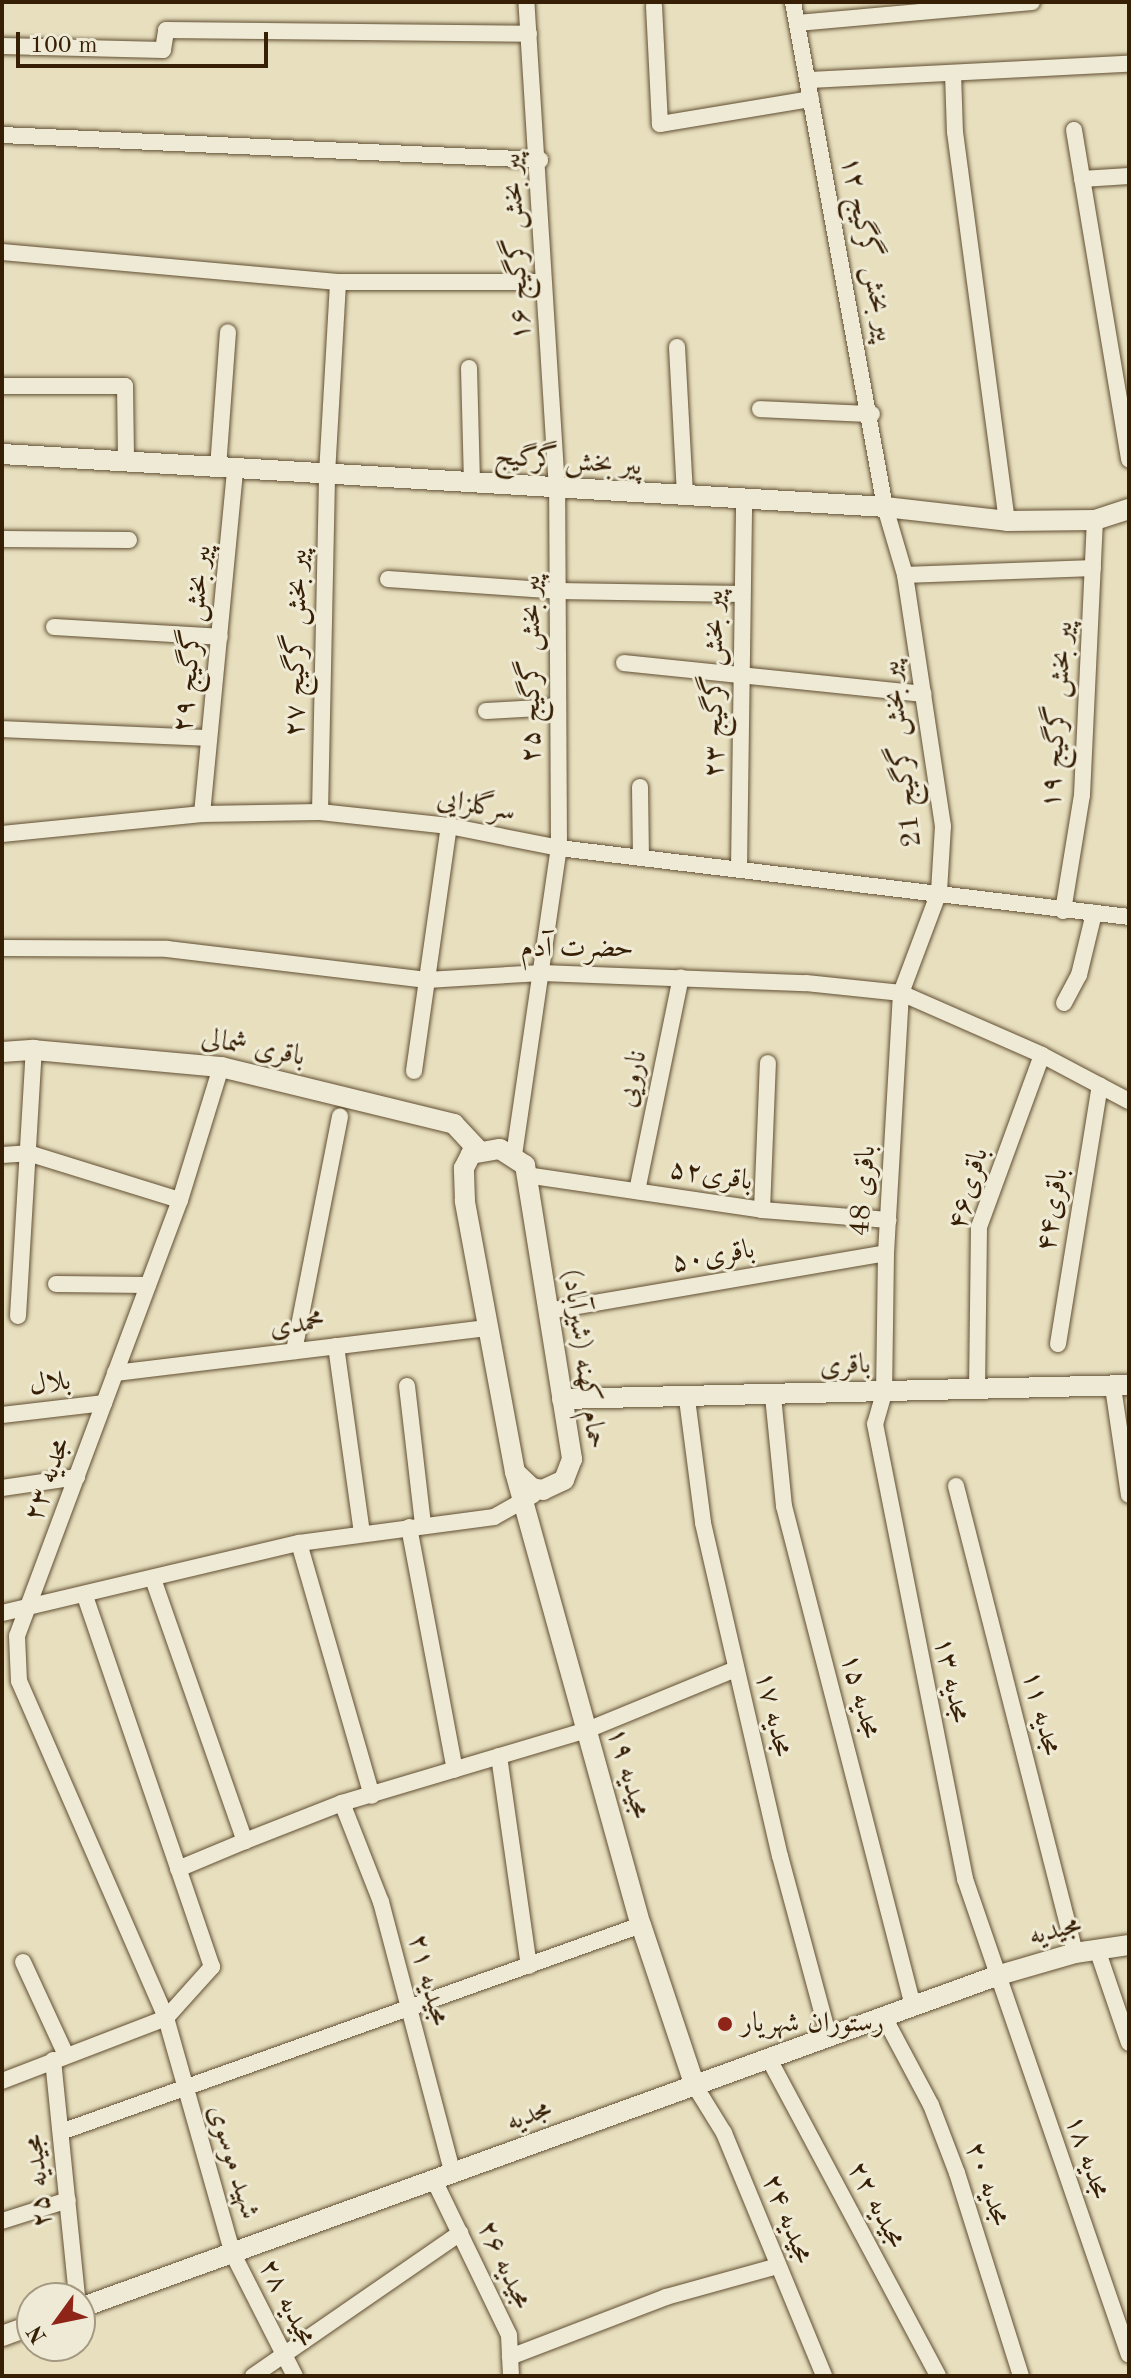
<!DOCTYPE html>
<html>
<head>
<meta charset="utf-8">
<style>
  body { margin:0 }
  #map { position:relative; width:1131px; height:2378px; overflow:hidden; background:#e7dfbe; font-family:"Old Standard TT",Amiri,serif }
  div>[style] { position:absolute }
  .roads { filter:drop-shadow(0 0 2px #624f33) drop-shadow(0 0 2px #624f33) }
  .minor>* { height:16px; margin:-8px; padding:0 8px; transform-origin:8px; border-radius:8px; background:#efead5 }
  .tertiary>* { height:20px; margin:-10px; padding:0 10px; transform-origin:10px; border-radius:10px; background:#efead5 }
  .dots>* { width:22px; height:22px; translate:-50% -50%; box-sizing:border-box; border:4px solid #efead5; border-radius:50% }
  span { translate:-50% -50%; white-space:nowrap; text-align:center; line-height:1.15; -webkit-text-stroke:6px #efead5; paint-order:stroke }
  .street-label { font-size:28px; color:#361f05 }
  .poi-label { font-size:28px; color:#361f05 }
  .left { translate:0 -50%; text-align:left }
  .frame { position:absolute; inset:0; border:4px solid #361f05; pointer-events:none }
  .north { position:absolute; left:16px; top:2282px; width:80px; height:80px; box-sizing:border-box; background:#efead5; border:2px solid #a59982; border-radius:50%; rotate:237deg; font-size:22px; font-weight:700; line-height:32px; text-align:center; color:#361f05 }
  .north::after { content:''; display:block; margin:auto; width:28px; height:36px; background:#8f2418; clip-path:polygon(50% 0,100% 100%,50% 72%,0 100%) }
  .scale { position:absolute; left:16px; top:32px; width:252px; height:36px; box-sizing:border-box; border:4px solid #361f05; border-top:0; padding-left:10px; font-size:24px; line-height:28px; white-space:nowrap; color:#361f05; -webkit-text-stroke:6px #efead5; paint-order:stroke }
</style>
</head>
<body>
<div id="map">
  <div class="roads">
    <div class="minor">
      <div style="left:793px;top:2px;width:513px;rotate:79.68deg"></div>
      <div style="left:885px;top:507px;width:71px;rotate:73.6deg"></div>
      <div style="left:905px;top:575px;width:254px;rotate:81.4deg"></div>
      <div style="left:943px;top:826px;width:66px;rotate:93.5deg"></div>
      <div style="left:939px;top:892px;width:108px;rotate:110.6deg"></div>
      <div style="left:901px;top:993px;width:260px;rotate:93.3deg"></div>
      <div style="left:886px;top:1253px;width:140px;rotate:90.8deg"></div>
      <div style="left:884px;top:1393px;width:32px;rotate:106deg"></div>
      <div style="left:875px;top:1424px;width:464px;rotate:78.8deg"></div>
      <div style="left:965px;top:1879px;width:503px;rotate:70.99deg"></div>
      <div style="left:654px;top:6px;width:118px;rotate:87.1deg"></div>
      <div style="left:660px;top:124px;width:153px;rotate:-9.4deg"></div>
      <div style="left:797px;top:23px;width:236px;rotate:-5.1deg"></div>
      <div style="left:2px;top:46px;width:161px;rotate:1.4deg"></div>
      <div style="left:163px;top:50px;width:20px;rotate:-81deg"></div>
      <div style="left:166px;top:30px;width:363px;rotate:0.6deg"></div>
      <div style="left:953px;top:73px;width:59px;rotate:88.1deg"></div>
      <div style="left:955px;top:132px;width:392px;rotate:82.4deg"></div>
      <div style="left:808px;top:80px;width:321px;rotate:-2.9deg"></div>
      <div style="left:1074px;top:130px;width:334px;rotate:80.5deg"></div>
      <div style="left:2px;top:135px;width:539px;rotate:2.66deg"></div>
      <div style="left:1082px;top:179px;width:47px;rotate:-3.7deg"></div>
      <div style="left:2px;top:252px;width:337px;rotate:5.1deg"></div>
      <div style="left:338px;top:282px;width:205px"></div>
      <div style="left:677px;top:347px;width:150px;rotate:86.9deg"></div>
      <div style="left:469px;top:368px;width:116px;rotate:88.5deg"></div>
      <div style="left:2px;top:386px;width:123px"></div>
      <div style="left:125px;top:386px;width:76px;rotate:89.2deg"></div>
      <div style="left:760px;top:409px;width:112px;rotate:2.6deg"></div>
      <div style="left:218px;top:468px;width:136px;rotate:-85.8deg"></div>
      <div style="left:2px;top:539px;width:127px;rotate:0.5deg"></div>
      <div style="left:905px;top:575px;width:188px;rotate:-2.1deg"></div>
      <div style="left:388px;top:579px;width:170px;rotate:4deg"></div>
      <div style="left:558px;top:591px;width:184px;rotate:0.9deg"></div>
      <div style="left:54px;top:627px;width:166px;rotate:3.4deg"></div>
      <div style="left:624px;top:663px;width:301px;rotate:5.9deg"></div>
      <div style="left:486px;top:711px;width:72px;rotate:-3.2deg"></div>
      <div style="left:2px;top:729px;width:207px;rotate:2.5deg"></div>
      <div style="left:640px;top:787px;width:70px;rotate:89.2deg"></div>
      <div style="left:320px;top:812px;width:338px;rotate:-88.8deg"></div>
      <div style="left:327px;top:474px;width:192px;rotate:-86.7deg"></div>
      <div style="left:202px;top:814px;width:347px;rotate:-84.5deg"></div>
      <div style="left:2px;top:834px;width:201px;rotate:-5.7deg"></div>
      <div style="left:202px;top:814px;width:118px;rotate:-1deg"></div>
      <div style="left:320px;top:812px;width:130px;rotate:6.2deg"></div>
      <div style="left:449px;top:826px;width:112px;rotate:11.3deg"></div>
      <div style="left:559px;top:848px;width:574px;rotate:6.9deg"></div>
      <div style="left:739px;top:869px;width:368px;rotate:-89.2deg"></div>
      <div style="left:1063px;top:911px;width:118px;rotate:-80.7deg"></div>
      <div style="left:1082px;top:795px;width:275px;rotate:-87.3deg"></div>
      <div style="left:2px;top:948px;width:165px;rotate:0.3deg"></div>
      <div style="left:167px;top:949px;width:262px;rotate:6.8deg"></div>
      <div style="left:427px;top:980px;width:115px;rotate:-3.5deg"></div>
      <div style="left:542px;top:973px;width:264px;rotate:2.2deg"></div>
      <div style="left:806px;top:983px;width:96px;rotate:6deg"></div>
      <div style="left:901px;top:993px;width:154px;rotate:23.7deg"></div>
      <div style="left:1042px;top:1055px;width:98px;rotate:27.9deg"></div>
      <div style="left:1064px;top:1003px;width:32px;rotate:-62deg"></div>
      <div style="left:1079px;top:975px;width:64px;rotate:-76.4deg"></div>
      <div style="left:221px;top:1067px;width:139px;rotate:107.1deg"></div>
      <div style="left:180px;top:1200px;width:465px;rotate:110.5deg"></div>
      <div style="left:17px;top:1636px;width:45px;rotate:87.5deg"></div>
      <div style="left:19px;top:1681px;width:368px;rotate:66.4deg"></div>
      <div style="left:166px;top:2018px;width:245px;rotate:74.2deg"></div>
      <div style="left:233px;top:2254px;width:137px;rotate:63.1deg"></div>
      <div style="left:414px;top:1071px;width:247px;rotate:-81.9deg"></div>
      <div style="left:2px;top:1155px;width:26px;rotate:-4deg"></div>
      <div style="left:28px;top:1153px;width:159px;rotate:17.2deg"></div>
      <div style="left:514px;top:1155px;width:310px;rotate:-81.7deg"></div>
      <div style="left:559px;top:848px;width:359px;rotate:-90.3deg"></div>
      <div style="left:557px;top:489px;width:488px;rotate:-93.6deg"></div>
      <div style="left:526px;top:1175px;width:239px;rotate:8.4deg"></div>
      <div style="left:762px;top:1210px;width:127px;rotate:4.5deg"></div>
      <div style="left:637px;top:1191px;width:218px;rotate:-78.4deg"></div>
      <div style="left:762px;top:1210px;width:147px;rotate:-87.7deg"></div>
      <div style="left:56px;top:1284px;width:92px;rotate:0.6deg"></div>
      <div style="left:548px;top:1311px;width:343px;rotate:-9.7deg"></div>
      <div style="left:18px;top:1316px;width:266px;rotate:-86.6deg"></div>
      <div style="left:1058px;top:1344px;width:262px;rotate:-80.8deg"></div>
      <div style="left:336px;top:1346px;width:189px;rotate:82.1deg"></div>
      <div style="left:294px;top:1351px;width:239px;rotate:-78.9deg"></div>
      <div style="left:115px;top:1373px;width:373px;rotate:-6.9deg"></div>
      <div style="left:407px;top:1386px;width:140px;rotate:83.4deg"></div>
      <div style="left:1113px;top:1387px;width:109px;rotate:81.6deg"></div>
      <div style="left:977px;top:1391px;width:164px;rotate:-89.3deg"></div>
      <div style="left:979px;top:1227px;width:183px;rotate:-69.9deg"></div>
      <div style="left:773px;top:1396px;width:111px;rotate:84.3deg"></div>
      <div style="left:784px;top:1506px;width:516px;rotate:75.53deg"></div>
      <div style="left:687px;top:1399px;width:125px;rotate:82.6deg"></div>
      <div style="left:703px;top:1523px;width:342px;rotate:77deg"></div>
      <div style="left:780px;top:1856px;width:188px;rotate:74.9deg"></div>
      <div style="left:2px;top:1415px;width:103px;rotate:-6.7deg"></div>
      <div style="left:956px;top:1486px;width:482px;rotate:75.7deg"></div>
      <div style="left:2px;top:1488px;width:76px;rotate:-8.3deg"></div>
      <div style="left:409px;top:1527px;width:247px;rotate:79.3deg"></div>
      <div style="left:299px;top:1543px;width:263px;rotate:73.9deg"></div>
      <div style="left:153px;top:1579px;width:278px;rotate:70.7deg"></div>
      <div style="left:245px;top:1841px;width:104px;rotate:-21.4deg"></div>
      <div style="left:342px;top:1803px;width:256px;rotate:-16.6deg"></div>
      <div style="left:587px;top:1730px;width:161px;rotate:-22.3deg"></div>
      <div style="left:2px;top:1613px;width:305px;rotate:-13.3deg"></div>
      <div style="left:299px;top:1543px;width:197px;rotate:-7.6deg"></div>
      <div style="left:494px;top:1517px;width:45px;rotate:-29.4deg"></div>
      <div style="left:499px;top:1756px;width:212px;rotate:81.9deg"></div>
      <div style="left:342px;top:1803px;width:106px;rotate:68.5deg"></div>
      <div style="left:381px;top:1902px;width:281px;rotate:75.2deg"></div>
      <div style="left:178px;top:1869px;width:73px;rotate:-22.7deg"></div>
      <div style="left:1097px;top:1949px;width:99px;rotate:71.2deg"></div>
      <div style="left:23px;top:1962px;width:102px;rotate:65.2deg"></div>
      <div style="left:884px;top:2017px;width:100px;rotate:61.9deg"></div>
      <div style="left:931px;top:2105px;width:73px;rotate:69.1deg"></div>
      <div style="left:957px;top:2173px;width:213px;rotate:72.5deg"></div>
      <div style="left:769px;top:2059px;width:359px;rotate:61.9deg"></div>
      <div style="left:53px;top:2060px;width:239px;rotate:84.2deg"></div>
      <div style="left:2px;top:2081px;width:176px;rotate:-21deg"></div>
      <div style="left:166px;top:2018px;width:69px;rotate:-48deg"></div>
      <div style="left:212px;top:1967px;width:392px;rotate:-108.9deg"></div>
      <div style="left:695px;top:2086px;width:55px;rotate:58.3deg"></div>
      <div style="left:724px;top:2133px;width:263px;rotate:67.6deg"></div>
      <div style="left:61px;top:2132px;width:616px;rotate:-19.64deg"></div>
      <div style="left:434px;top:2180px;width:172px;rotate:64.2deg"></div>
      <div style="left:509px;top:2335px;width:41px;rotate:87.2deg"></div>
      <div style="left:2px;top:2221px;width:69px;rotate:-17.7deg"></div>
      <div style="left:510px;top:2357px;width:167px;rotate:-21deg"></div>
      <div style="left:666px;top:2297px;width:116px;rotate:-15.5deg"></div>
      <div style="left:253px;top:2376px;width:252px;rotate:-34.6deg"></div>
    </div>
    <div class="tertiary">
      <div style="left:2px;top:454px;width:885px;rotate:3.43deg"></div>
      <div style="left:885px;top:507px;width:123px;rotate:6.5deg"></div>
      <div style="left:1007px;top:521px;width:88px;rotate:-0.7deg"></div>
      <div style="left:1095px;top:520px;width:36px;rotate:-18deg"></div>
      <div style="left:2px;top:1052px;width:32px;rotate:-4deg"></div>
      <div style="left:34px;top:1050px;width:188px;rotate:5.2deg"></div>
      <div style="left:221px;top:1067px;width:240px;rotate:13.7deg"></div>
      <div style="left:454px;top:1124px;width:35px;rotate:47deg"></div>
      <div style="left:500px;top:1149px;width:30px;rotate:33deg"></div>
      <div style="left:525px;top:1165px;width:298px;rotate:80.9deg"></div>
      <div style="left:572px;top:1459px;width:22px;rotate:111deg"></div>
      <div style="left:564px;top:1480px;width:23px;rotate:155deg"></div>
      <div style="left:543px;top:1490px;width:11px;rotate:-170deg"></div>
      <div style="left:532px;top:1488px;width:23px;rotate:-137deg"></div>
      <div style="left:515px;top:1472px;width:276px;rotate:-100.5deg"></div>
      <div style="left:465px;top:1201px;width:33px;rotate:-92deg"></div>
      <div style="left:464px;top:1168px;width:16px;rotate:-63deg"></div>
      <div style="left:471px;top:1154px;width:29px;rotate:-10deg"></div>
      <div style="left:562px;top:1399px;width:567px;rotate:-1.41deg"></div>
      <div style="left:515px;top:1472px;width:470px;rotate:74.5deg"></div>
      <div style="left:641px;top:1925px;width:170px;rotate:71.5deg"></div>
      <div style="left:80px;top:2308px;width:974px;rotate:-19.92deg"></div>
      <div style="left:996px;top:1976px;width:82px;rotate:-16.2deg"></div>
      <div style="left:1075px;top:1953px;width:55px;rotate:-8.4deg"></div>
      <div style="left:2px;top:2336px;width:32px;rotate:-20deg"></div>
    </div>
  </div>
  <div class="dots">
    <div style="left:725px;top:2024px;background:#8f2418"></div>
  </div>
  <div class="street-label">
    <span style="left:517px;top:247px;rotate:-93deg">پیر بخش گرگیج ۱۶</span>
    <span style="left:867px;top:249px;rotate:79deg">پیر بخش گرگیج ۱۲</span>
    <span style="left:568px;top:462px;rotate:4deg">پیر بخش گرگیج</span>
    <span style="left:193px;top:639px;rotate:-84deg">پیر بخش گرگیج ۲۹</span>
    <span style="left:297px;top:643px;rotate:-89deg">پیر بخش گرگیج ۲۷</span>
    <span style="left:532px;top:669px;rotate:-90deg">پیر بخش گرگیج ۲۵</span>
    <span style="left:715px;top:684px;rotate:-90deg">پیر بخش گرگیج ۲۳</span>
    <span style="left:1058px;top:715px;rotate:-86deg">پیر بخش گرگیج ۱۹</span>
    <span style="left:902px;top:754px;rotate:-97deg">پیر بخش گرگیج 21</span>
    <span style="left:476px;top:806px;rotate:10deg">سرگلزایی</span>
    <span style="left:577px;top:949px">حضرت آدم</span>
    <span style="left:253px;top:1048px;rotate:11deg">باقری شمالی</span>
    <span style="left:633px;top:1079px;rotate:-78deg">نارویی</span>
    <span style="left:711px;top:1176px;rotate:9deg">باقری۵۲</span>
    <span style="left:969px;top:1189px;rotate:-74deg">باقری۴۶</span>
    <span style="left:864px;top:1191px;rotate:-86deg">باقری 48</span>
    <span style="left:1053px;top:1210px;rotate:-81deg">باقری۴۴</span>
    <span style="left:713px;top:1257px;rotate:-10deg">باقری۵۰</span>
    <span style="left:297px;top:1325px;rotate:-7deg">محمدی</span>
    <span style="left:583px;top:1359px;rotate:82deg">حمام کهنه (شیرآباد)</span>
    <span style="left:845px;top:1366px;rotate:-2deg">باقری</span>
    <span style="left:50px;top:1384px;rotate:-7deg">بلال</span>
    <span style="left:48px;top:1480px;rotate:-70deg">مجدیه ۲۳</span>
    <span style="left:951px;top:1680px;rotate:78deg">مجدیه ۱۳</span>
    <span style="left:860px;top:1696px;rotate:75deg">مجدیه ۱۵</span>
    <span style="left:1041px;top:1713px;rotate:76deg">مجدیه ۱۱</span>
    <span style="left:773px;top:1714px;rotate:77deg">مجدیه ۱۷</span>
    <span style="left:628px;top:1773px;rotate:74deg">مجیدیه ۱۹</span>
    <span style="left:1055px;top:1931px;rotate:-14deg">مجیدیه</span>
    <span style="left:428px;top:1980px;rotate:75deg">مجیدیه ۲۱</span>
    <span style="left:529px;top:2116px;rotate:-20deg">مجدیه</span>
    <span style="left:1087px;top:2157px;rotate:71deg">مجدیه ۱۸</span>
    <span style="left:233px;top:2162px;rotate:73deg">شهید موسوی</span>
    <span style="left:39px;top:2181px;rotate:-96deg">مجیدیه ۲۵</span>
    <span style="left:987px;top:2184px;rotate:71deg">مجدیه ۲۰</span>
    <span style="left:876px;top:2205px;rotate:62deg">مجیدیه ۲۲</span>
    <span style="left:787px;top:2219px;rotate:68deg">مجیدیه ۲۴</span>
    <span style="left:504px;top:2265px;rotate:65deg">مجیدیه ۲۶</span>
    <span style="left:287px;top:2303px;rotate:63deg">مجیدیه ۲۸</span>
  </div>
  <div class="poi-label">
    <span class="left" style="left:741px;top:2024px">رستوران شهریار</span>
  </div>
  <div class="frame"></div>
  <div class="north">N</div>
  <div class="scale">100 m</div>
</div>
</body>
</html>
